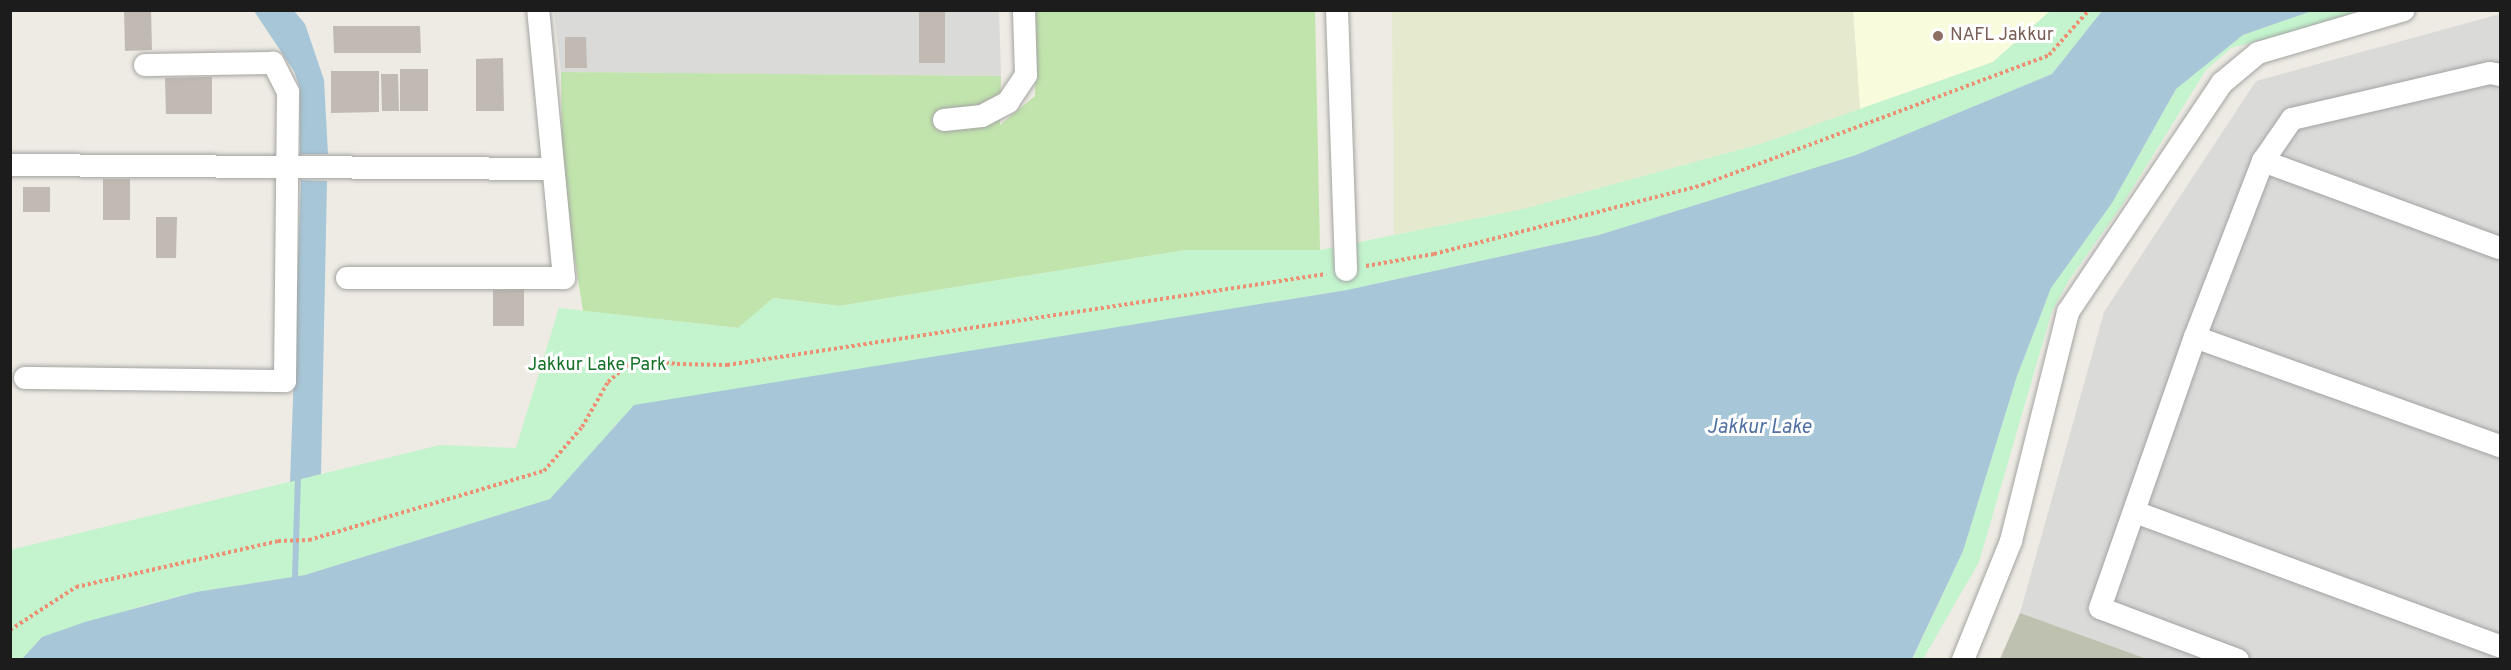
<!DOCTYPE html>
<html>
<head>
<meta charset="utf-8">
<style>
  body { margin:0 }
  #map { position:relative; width:2511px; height:670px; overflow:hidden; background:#edebe3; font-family:Overpass,sans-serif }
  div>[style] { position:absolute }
  .residential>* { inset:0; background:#dadad9 }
  .education>* { inset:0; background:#f8fcdd }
  .construction>* { inset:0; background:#bec1af }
  .farmland>* { inset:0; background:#e5eacf }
  .grass>* { inset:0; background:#c1e3ac }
  .park>* { inset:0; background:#c3f4cd }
  .water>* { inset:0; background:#a7c6d7 }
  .stream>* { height:6px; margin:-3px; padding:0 3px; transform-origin:3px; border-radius:3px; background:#a7c6d7 }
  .building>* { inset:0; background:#c1bab3 }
  .path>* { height:4px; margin-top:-2px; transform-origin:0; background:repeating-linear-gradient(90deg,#ee8e73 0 3px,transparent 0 6px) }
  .roads { filter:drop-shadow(0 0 2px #a3a3a3) drop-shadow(0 0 2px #a3a3a3) }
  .minor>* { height:22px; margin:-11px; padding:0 11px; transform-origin:11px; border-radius:11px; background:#fff }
  .dots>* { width:16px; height:16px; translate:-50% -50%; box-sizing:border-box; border:3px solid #fff; border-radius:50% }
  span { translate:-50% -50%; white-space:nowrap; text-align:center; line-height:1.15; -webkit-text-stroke:6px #fff; paint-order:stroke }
  .education-label { font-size:18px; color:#785e54 }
  .left { translate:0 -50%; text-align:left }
  .park-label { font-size:18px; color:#147127 }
  .water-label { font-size:20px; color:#5171a3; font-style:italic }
  .frame { position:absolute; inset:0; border:12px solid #1c1c1c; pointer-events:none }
</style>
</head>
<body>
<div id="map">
  <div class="residential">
    <div style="clip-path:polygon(554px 11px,999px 11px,1001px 76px,561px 72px)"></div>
    <div style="clip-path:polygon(2500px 14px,2500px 659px,2147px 659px,2020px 613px,2104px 312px,2256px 81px)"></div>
  </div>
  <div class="education">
    <div style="clip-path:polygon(1853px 11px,2050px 11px,1993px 62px,1860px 109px)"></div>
  </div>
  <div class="construction">
    <div style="clip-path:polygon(2020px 613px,2147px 659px,2000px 659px)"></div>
  </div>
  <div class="farmland">
    <div style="clip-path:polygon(1392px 11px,1853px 11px,1860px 109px,1760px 144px,1523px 209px,1394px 235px)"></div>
  </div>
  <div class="grass">
    <div style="clip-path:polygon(1036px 11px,1315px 11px,1320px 250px,1186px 250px,839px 306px,773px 298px,739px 328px,583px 311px,562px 179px,561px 72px,1001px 76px,1000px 125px,1035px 96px)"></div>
  </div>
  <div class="park">
    <div style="clip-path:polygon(2050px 11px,2102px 11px,2052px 74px,1856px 155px,1599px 235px,1347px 290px,785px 382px,616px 424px,594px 453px,550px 499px,305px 575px,196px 592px,142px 606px,42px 637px,22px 659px,11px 659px,10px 550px,440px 445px,516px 448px,559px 308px,738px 328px,773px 298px,839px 306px,1186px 250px,1320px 250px,1523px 209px,1760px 144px,1993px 62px)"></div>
    <div style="clip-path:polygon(2312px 11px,2369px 11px,2231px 48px,2206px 70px,2122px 205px,2069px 280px,2052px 311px,1979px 562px,1923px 659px,1912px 660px,1963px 551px,2017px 376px,2051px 288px,2112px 203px,2176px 89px,2243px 35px)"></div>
  </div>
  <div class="water">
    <div style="clip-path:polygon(254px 11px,294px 11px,305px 24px,324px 80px,328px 154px,300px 154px,300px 88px,294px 71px)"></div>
    <div style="clip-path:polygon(2102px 11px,2312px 11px,2243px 35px,2176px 89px,2112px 203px,2051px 288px,2017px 376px,1963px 551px,1912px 659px,22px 659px,42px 637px,85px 622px,196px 592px,305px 575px,550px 499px,634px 405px,1347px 290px,1599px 235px,1856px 155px,2052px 74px)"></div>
    <div style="clip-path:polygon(301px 180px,327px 181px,321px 474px,290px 482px)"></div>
  </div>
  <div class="stream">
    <div style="left:295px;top:577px;width:103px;rotate:-88.3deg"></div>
  </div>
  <div class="building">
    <div style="clip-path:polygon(124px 10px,151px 10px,152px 50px,125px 51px)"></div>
    <div style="clip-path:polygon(919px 12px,945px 12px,945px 63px,919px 63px)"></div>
    <div style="clip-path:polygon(333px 26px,420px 26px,421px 53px,334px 53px)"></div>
    <div style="clip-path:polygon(565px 37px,586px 37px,587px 68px,565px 68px)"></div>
    <div style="clip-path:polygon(503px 58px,504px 111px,476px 111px,476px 59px)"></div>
    <div style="clip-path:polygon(400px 69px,428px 69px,428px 111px,400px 111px)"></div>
    <div style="clip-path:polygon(331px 71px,379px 71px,379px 112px,331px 113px)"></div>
    <div style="clip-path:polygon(381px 74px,398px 74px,399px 111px,382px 111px)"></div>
    <div style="clip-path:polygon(212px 77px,212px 114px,166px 114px,165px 78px)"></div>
    <div style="clip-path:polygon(103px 179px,130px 179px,130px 220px,103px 220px)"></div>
    <div style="clip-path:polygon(23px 187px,50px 187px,50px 212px,23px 212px)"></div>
    <div style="clip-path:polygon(156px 217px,177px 217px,176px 258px,156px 258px)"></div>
    <div style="clip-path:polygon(524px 289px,524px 326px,493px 326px,493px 290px)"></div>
  </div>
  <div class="path">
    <div style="left:1366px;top:266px;width:69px;rotate:-10deg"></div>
    <div style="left:1434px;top:254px;width:277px;rotate:-14.4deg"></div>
    <div style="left:1702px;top:185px;width:371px;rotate:-20.5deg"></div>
    <div style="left:2049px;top:55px;width:60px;rotate:-48.4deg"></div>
    <div style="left:10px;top:630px;width:79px;rotate:-33.1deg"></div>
    <div style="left:76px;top:587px;width:207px;rotate:-12.8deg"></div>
    <div style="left:278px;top:541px;width:31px;rotate:-2deg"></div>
    <div style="left:309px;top:540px;width:245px;rotate:-16.4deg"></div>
    <div style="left:544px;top:471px;width:58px;rotate:-49.2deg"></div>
    <div style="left:582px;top:427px;width:52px;rotate:-60deg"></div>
    <div style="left:608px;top:382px;width:37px;rotate:-41deg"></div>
    <div style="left:636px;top:358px;width:41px;rotate:8.3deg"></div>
    <div style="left:677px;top:364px;width:50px;rotate:1.1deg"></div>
    <div style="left:727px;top:365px;width:606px;rotate:-8.64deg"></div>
  </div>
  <div class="roads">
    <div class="minor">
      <div style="left:1337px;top:10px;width:260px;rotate:88deg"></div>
      <div style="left:944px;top:120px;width:38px;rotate:-6deg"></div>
      <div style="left:982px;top:116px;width:30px;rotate:-28deg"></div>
      <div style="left:1008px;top:102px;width:32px;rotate:-56deg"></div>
      <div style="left:1026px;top:75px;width:65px;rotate:-91.8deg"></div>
      <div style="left:2263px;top:161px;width:252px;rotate:20.2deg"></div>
      <div style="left:10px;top:165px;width:541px;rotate:0.42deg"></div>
      <div style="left:347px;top:278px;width:217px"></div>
      <div style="left:564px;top:278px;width:269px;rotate:-95.5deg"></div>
      <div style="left:2195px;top:337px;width:324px;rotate:19.7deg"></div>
      <div style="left:25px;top:378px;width:260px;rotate:0.7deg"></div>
      <div style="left:285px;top:381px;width:289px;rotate:-89.4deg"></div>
      <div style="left:288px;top:92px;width:33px;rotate:-117deg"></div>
      <div style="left:273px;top:63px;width:128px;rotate:179.1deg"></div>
      <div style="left:2135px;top:512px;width:389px;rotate:20.2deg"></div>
      <div style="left:1963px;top:660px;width:128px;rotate:-68deg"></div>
      <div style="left:2011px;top:541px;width:236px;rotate:-76deg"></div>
      <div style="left:2068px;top:312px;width:276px;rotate:-56.1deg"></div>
      <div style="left:2222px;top:83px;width:47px;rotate:-39.8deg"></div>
      <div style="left:2258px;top:53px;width:152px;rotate:-16.4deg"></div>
      <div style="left:2238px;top:660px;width:147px;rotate:-159.4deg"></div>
      <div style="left:2100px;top:608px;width:287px;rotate:-70.7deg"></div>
      <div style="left:2195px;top:337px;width:189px;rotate:-68.9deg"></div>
      <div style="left:2263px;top:161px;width:51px;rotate:-55.4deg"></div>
      <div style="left:2292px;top:119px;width:203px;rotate:-13.1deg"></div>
      <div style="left:2490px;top:73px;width:10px;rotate:11deg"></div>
    </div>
  </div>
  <div class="dots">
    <div style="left:1938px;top:36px;background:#8d6e63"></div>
  </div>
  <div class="education-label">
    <span class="left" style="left:1950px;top:36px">NAFL Jakkur</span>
  </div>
  <div class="park-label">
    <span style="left:597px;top:366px">Jakkur Lake Park</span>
  </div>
  <div class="water-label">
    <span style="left:1759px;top:428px">Jakkur Lake</span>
  </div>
  <div class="frame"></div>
</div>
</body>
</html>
